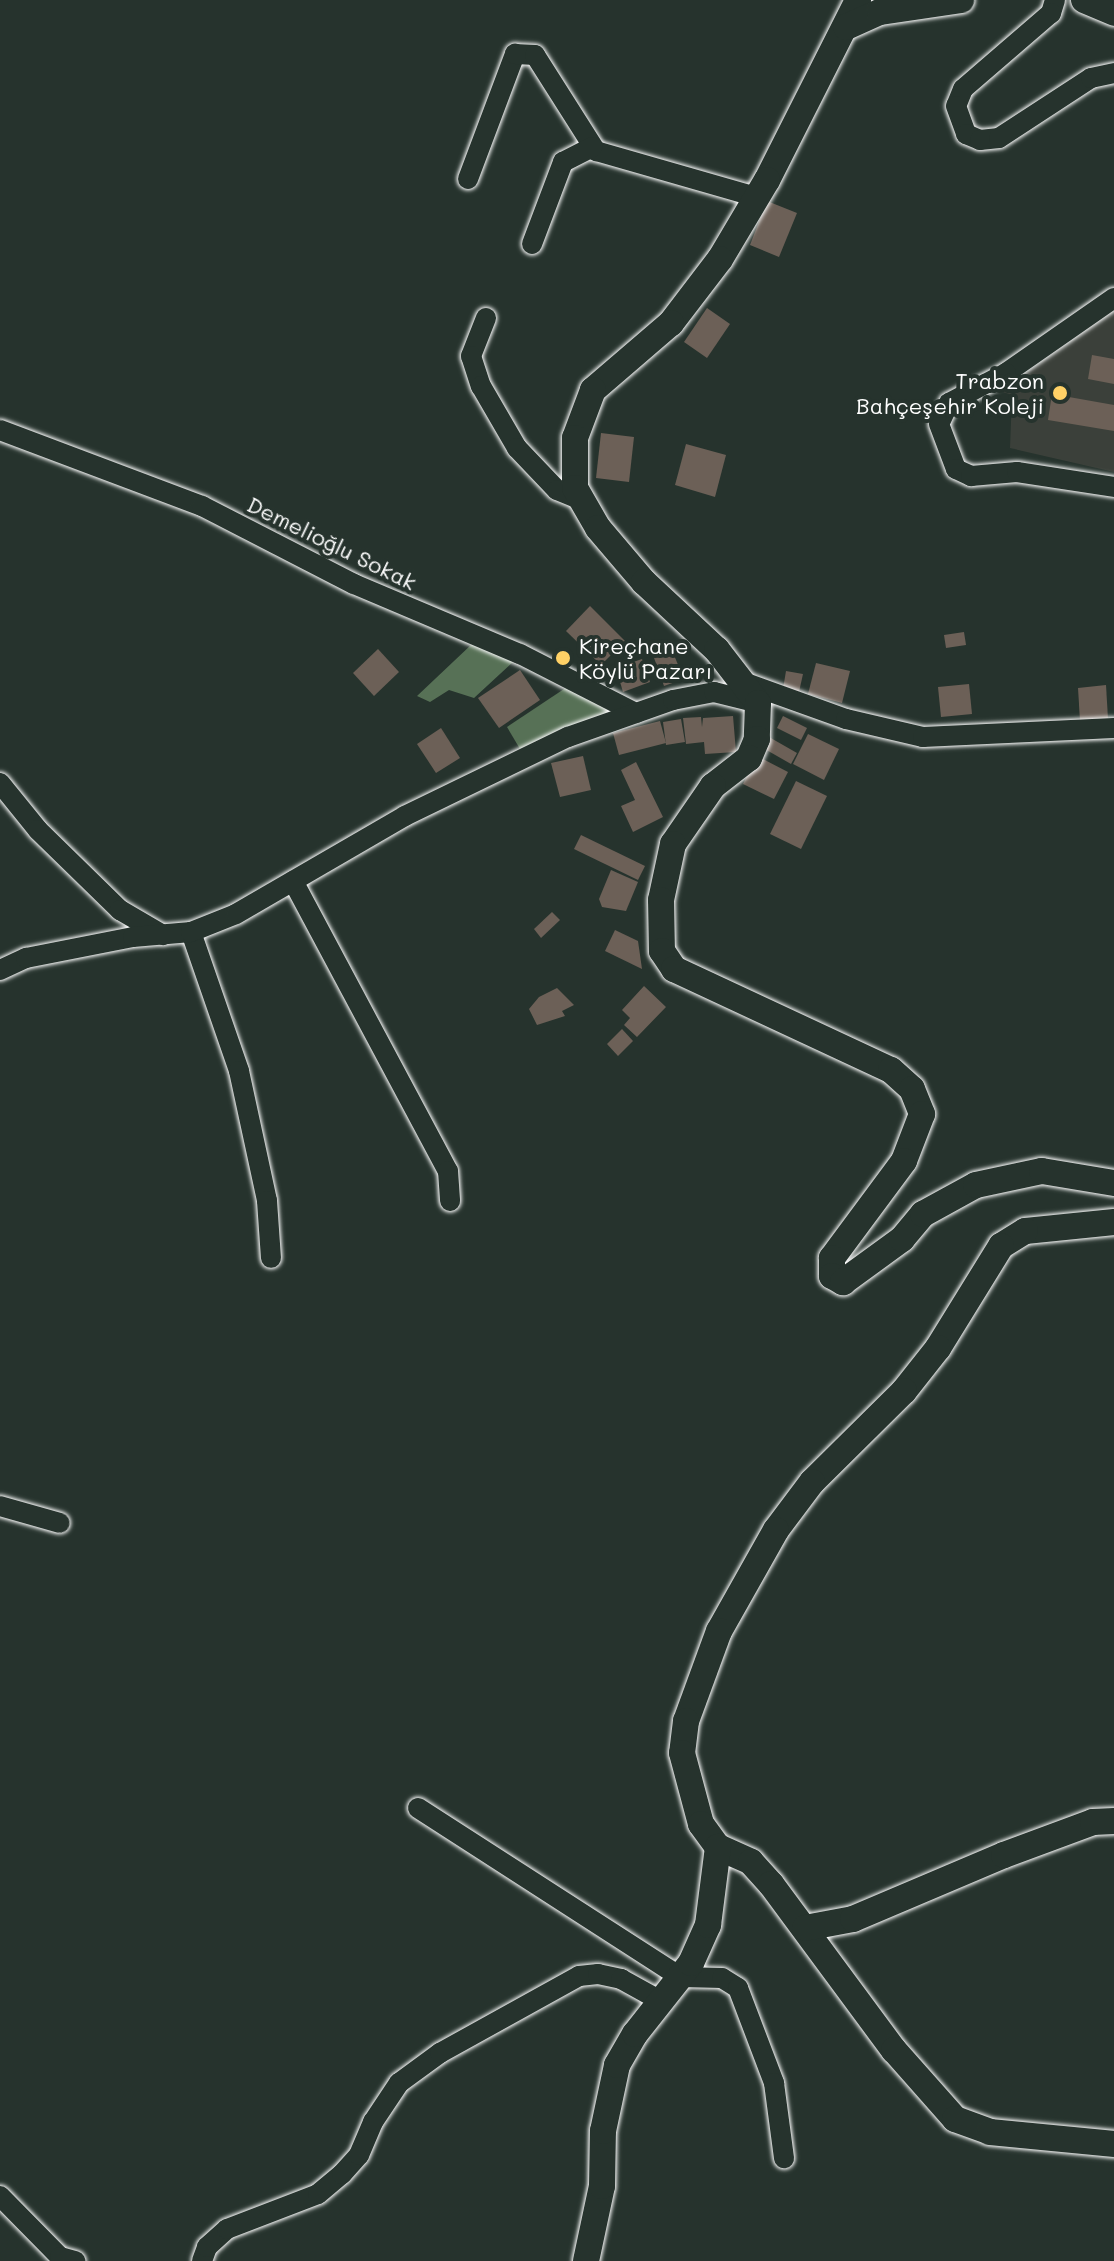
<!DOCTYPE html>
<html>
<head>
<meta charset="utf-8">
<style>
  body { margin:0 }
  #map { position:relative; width:1114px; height:2261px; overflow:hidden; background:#26332d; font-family:Mali,sans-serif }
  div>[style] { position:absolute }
  .built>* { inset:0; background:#3b403a }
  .green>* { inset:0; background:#577156 }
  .building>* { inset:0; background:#6c6057 }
  .roads { filter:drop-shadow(0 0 2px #fff) drop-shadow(0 0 2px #fff) }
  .street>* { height:20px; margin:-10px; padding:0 10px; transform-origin:10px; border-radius:10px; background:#26332d }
  .secondary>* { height:26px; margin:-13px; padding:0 13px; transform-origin:13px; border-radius:13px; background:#26332d }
  .dots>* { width:22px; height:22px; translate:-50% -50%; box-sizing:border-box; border:4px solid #26332d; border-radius:50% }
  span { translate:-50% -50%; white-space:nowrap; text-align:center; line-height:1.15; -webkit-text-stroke:8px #26332d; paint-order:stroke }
  .poi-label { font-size:22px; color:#fff }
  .right { translate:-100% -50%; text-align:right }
  .left { translate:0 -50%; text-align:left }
  .street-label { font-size:22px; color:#fff }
</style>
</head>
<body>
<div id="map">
  <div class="built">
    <div style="clip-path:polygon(1114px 310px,1114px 472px,1010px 448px,1012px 395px,1000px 391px)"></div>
  </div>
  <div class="green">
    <div style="clip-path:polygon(472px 644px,513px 662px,474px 698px,449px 690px,430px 702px,417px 696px)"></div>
    <div style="clip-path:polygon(567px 687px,619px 712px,520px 749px,507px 727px)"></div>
  </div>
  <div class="building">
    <div style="clip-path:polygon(767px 201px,797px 213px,779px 257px,750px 245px)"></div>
    <div style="clip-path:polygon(707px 308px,730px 324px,707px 358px,684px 342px)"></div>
    <div style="clip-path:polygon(1092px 355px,1114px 359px,1114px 384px,1088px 379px)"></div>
    <div style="clip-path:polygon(1052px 394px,1114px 405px,1114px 431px,1048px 420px)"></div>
    <div style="clip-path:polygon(601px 433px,634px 437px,629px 482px,596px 478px)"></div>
    <div style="clip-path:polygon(686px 444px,726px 455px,715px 497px,675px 485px)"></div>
    <div style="clip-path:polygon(590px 606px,625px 641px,601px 665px,566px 631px)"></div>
    <div style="clip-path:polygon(964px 632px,966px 645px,946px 648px,944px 635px)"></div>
    <div style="clip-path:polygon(671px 648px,684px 679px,664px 686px,653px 655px)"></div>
    <div style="clip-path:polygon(378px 649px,399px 672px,374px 696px,353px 673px)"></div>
    <div style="clip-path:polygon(642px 659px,650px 682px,623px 692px,616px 668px)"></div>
    <div style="clip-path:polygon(816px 663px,850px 671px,842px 703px,808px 694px)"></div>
    <div style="clip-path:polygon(520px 670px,540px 700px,499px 728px,478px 698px)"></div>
    <div style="clip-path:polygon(786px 671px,803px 674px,799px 692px,783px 689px)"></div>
    <div style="clip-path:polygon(969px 684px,972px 714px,941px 717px,938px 687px)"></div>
    <div style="clip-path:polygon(1106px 685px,1108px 719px,1080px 721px,1078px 688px)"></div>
    <div style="clip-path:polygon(733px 716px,736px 752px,705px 754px,704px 742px,686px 744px,683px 718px,701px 717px,702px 727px,703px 718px)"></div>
    <div style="clip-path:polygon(783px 716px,807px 728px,801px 740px,777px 728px)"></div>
    <div style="clip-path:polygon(681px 719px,685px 742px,666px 745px,663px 722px)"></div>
    <div style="clip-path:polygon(660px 721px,666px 743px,619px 755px,613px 733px)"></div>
    <div style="clip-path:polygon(441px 728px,460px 758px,436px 773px,417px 744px)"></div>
    <div style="clip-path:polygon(808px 734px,839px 749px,824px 780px,793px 764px)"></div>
    <div style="clip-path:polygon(769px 737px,797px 753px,791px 764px,763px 748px)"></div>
    <div style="clip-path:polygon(583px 756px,591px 790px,560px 797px,551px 763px)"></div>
    <div style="clip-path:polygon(757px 756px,788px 772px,774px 799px,743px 784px)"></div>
    <div style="clip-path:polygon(636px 762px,663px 817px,633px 832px,621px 806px,635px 800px,621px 770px)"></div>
    <div style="clip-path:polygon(796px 781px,827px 796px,801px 849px,770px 834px)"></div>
    <div style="clip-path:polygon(581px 835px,645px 866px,638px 880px,574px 849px)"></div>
    <div style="clip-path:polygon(611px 870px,638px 882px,626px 911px,602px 907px,599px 899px)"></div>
    <div style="clip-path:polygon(552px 912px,560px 920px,541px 938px,534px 929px)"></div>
    <div style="clip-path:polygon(615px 930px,638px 941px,642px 969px,605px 951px)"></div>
    <div style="clip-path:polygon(644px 986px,666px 1007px,637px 1037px,624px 1025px,630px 1018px,622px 1010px)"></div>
    <div style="clip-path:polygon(557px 988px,574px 1005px,562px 1011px,565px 1016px,537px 1025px,529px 1009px,539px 997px)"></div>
    <div style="clip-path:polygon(622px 1029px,633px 1041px,618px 1056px,607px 1044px)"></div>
  </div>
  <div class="roads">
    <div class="street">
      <div style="left:1055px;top:0;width:14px;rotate:107deg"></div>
      <div style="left:1051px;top:13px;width:116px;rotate:139.2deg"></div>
      <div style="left:963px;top:89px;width:18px;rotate:112deg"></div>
      <div style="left:956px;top:106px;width:30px;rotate:70deg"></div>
      <div style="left:966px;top:134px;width:15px;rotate:23deg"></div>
      <div style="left:980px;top:140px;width:19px;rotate:-6deg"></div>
      <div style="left:999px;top:138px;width:110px;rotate:-33.1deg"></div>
      <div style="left:1091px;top:78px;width:24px;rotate:-12deg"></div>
      <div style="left:468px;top:179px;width:134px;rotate:-69.4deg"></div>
      <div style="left:515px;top:54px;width:20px;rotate:3deg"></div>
      <div style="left:535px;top:55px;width:114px;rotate:57.6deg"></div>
      <div style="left:596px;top:151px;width:166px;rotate:16deg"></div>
      <div style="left:532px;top:244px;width:88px;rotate:-69.3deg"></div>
      <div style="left:563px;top:162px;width:33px;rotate:-27deg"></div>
      <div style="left:1114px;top:298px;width:131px;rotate:145.2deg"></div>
      <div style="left:1006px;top:373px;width:64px;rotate:152.2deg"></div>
      <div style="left:949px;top:403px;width:23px;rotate:115deg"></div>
      <div style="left:939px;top:424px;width:48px;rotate:69.3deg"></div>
      <div style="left:956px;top:469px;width:17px;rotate:25deg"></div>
      <div style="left:971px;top:476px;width:46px;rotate:-5deg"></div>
      <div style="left:1017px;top:472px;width:98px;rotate:8.8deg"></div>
      <div style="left:486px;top:318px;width:41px;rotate:111.5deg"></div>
      <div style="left:471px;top:356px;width:32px;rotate:72deg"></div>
      <div style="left:481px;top:386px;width:72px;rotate:59.9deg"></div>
      <div style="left:517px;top:448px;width:58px;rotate:46.4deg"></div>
      <div style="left:557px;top:490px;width:27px;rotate:22deg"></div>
      <div style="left:0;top:430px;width:216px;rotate:20.6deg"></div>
      <div style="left:202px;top:506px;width:171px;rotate:27.2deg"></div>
      <div style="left:354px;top:584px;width:180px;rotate:22.9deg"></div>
      <div style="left:520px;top:654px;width:130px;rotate:27deg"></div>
      <div style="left:743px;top:682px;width:109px;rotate:19.8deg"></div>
      <div style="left:846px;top:719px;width:79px;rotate:13.2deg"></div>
      <div style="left:923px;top:737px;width:191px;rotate:-2.7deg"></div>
      <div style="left:0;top:783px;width:60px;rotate:51deg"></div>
      <div style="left:38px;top:830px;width:115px;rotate:44.3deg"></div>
      <div style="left:120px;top:910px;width:50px;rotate:30.2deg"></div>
      <div style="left:293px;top:881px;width:329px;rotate:61.9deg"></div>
      <div style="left:448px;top:1171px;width:30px;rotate:86deg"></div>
      <div style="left:191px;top:932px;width:147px;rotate:70.9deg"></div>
      <div style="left:239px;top:1071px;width:133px;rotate:77.8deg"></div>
      <div style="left:267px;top:1201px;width:57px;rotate:86deg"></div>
      <div style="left:0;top:970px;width:29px;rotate:-25deg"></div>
      <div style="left:26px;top:958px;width:109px;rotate:-11.1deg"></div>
      <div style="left:133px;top:937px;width:58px;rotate:-4.9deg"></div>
      <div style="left:191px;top:932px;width:48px;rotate:-21.8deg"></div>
      <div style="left:236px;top:914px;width:195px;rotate:-30.1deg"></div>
      <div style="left:405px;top:816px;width:181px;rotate:-25.9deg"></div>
      <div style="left:568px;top:737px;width:111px;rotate:-19.4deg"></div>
      <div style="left:673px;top:700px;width:42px;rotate:-11deg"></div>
      <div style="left:714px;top:692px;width:45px;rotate:14deg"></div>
      <div style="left:0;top:1506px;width:62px;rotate:15.8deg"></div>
      <div style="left:418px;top:1808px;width:312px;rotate:32.8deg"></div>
      <div style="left:680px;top:1977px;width:42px;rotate:1.4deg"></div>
      <div style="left:722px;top:1978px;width:19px;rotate:32deg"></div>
      <div style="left:738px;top:1988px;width:102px;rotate:69.2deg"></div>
      <div style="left:774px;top:2083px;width:76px;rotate:82.4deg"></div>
      <div style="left:0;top:2196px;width:86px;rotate:45.5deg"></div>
      <div style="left:60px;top:2257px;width:16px;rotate:15deg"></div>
      <div style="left:202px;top:2261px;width:15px;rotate:-70deg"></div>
      <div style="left:207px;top:2247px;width:27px;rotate:-42deg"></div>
      <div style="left:227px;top:2229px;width:97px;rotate:-21deg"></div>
      <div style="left:318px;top:2194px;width:31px;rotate:-40deg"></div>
      <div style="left:342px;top:2174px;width:25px;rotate:-48deg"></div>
      <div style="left:359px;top:2155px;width:36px;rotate:-67deg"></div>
      <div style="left:373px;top:2122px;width:47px;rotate:-56.3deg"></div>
      <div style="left:399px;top:2083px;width:51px;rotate:-36.2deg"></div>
      <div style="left:440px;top:2053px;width:159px;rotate:-29deg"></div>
      <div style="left:579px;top:1976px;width:19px;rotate:-6deg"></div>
      <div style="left:598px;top:1974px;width:24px;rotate:12deg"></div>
      <div style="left:621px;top:1979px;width:46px;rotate:28.8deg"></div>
    </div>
    <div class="secondary">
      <div style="left:858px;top:0;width:202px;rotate:116.8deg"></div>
      <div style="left:767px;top:180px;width:92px;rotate:120.7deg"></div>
      <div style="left:720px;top:259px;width:81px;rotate:127.4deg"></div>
      <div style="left:671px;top:323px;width:103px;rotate:139.3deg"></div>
      <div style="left:593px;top:390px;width:51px;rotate:110.6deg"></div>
      <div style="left:575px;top:438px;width:50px;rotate:90deg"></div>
      <div style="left:575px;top:488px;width:46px;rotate:60.1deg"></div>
      <div style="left:598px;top:528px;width:71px;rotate:49.6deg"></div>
      <div style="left:644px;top:582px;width:100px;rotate:43deg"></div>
      <div style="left:717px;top:650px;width:67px;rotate:52.3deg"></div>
      <div style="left:758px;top:703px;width:36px;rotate:92deg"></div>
      <div style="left:757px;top:739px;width:21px;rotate:113deg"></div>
      <div style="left:749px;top:758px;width:46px;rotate:142.1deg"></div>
      <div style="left:713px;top:786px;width:70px;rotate:124.6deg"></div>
      <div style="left:673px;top:844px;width:57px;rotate:102.1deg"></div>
      <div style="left:661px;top:900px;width:51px;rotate:88.9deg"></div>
      <div style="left:662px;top:951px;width:22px;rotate:56deg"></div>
      <div style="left:674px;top:969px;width:239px;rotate:25deg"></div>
      <div style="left:891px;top:1070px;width:28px;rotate:42deg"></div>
      <div style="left:912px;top:1089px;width:27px;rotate:68deg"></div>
      <div style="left:922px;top:1114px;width:50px;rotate:111deg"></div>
      <div style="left:904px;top:1161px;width:121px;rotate:126.6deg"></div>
      <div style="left:832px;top:1258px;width:18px;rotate:90deg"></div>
      <div style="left:832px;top:1276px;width:13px;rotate:29deg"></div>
      <div style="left:843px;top:1282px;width:73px;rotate:-36.1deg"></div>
      <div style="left:902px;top:1239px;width:33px;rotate:-50deg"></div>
      <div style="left:923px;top:1214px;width:60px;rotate:-28.7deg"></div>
      <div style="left:976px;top:1185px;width:67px;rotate:-12deg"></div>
      <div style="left:1042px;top:1171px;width:73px;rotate:9.5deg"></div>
      <div style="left:1084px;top:0;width:33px;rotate:23deg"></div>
      <div style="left:846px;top:27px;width:37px;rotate:-24deg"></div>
      <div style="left:880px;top:12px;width:82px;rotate:-8.4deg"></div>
      <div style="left:1114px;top:1222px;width:89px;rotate:174.2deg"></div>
      <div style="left:1025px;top:1231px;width:28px;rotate:148deg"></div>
      <div style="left:1001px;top:1246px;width:120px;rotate:121.7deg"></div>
      <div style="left:938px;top:1348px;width:55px;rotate:128.3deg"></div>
      <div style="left:904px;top:1391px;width:129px;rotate:135.3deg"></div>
      <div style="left:812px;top:1482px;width:60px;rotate:126.9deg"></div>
      <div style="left:776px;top:1530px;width:116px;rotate:119.4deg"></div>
      <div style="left:719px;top:1631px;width:96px;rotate:110.1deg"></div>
      <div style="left:686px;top:1721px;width:32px;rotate:97deg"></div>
      <div style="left:682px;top:1753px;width:73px;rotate:75deg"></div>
      <div style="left:701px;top:1824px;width:29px;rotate:54deg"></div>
      <div style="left:718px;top:1847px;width:36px;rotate:24deg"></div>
      <div style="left:751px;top:1862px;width:30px;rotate:48deg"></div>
      <div style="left:771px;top:1884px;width:207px;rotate:53.5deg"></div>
      <div style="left:894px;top:2050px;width:92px;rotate:48.5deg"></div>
      <div style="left:955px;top:2119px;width:37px;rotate:20deg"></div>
      <div style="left:990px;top:2132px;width:125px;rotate:5.5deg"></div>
      <div style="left:805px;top:1928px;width:49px;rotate:-10.6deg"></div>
      <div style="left:853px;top:1919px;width:164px;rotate:-23deg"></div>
      <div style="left:1004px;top:1855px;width:95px;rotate:-20.3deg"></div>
      <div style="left:1093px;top:1822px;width:21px;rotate:-3deg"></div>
      <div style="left:586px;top:2261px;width:77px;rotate:-78deg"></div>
      <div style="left:602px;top:2186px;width:55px;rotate:-89deg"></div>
      <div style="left:603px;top:2131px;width:67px;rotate:-78deg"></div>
      <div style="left:617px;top:2065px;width:36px;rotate:-60deg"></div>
      <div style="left:635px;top:2034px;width:90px;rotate:-51.7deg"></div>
      <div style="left:691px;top:1963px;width:42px;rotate:-65.9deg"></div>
      <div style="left:708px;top:1925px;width:79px;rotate:-82.7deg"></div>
    </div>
  </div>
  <div class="dots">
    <div style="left:1060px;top:393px;background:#ffd166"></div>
    <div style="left:563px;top:658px;background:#ffd166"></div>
  </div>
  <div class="poi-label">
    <span class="right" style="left:1044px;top:393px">Trabzon<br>Bahçeşehir Koleji</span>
    <span class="left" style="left:579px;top:658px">Kireçhane<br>Köylü Pazarı</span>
  </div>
  <div class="street-label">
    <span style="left:332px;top:543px;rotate:26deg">Demelioğlu Sokak</span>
  </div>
</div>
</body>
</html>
